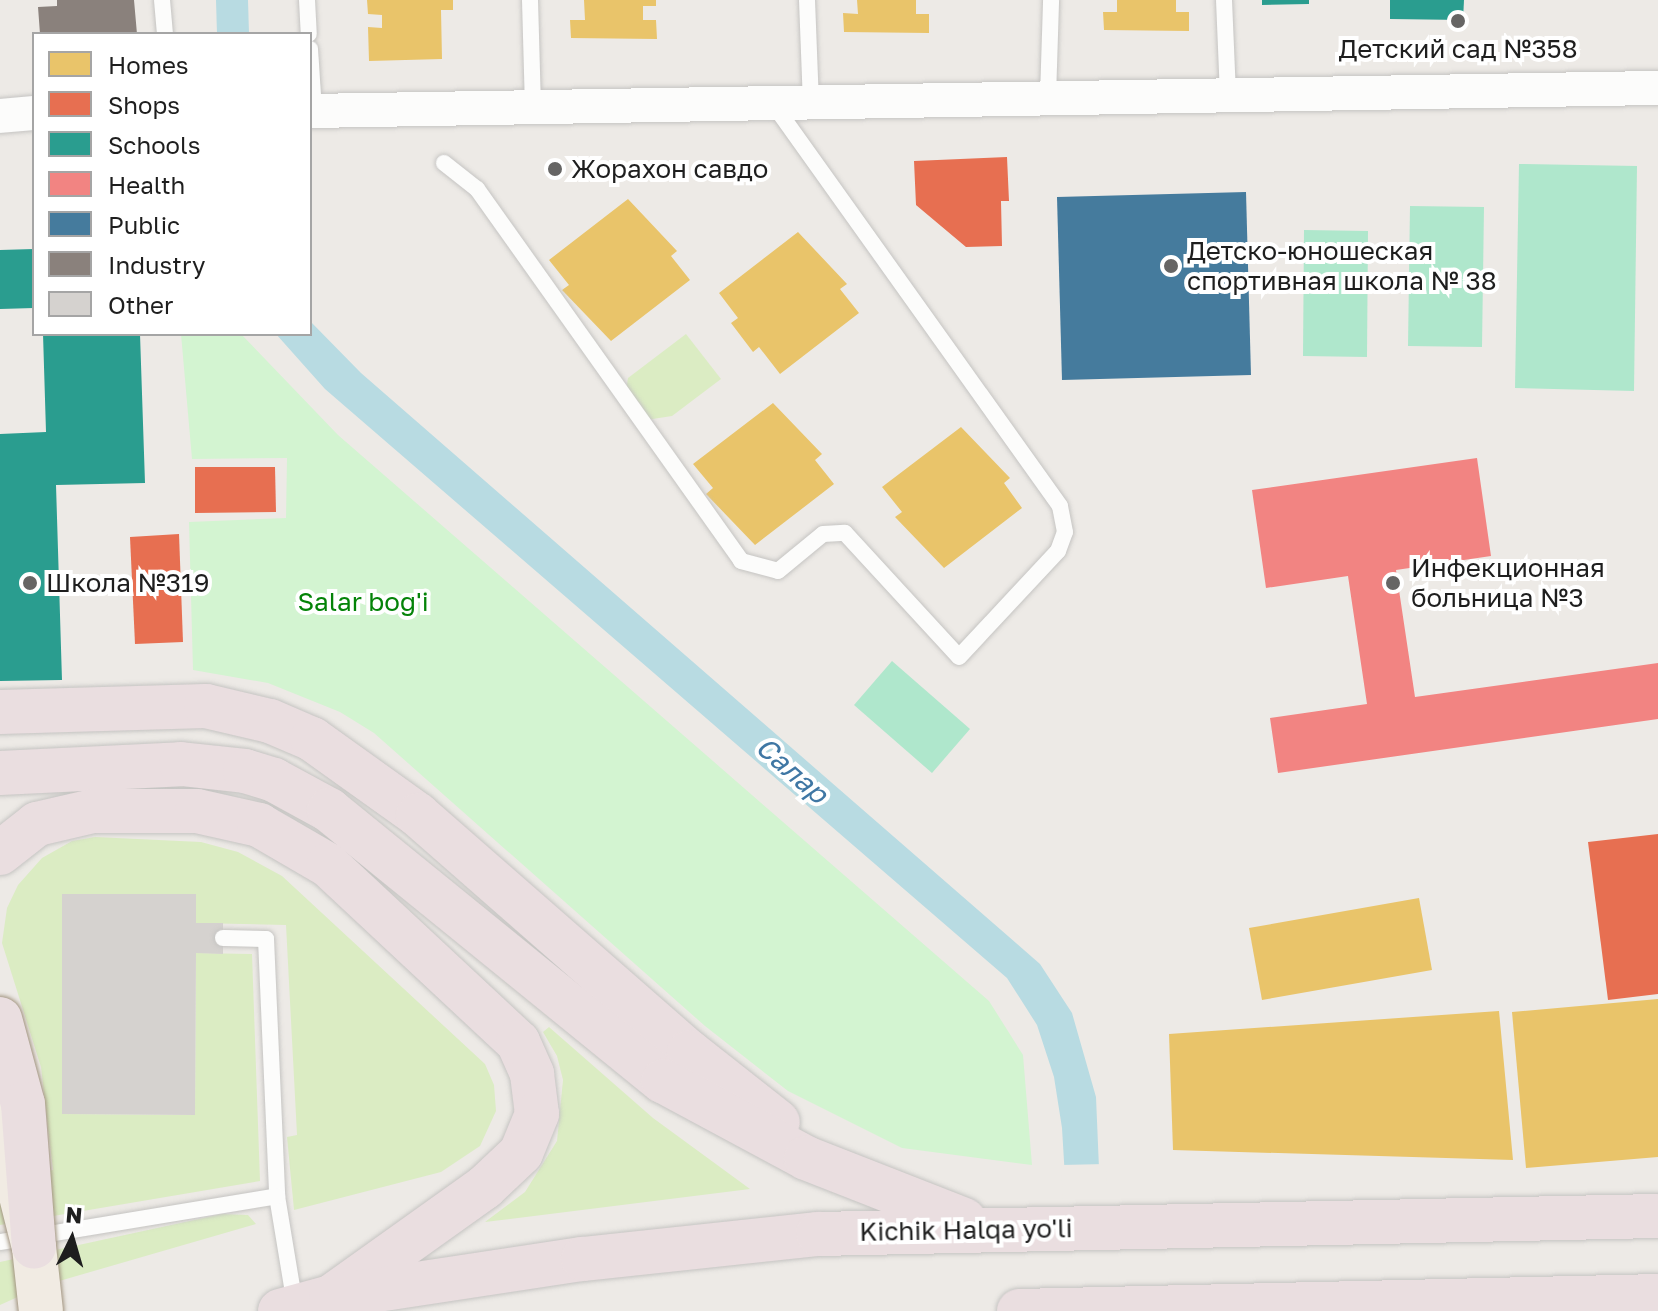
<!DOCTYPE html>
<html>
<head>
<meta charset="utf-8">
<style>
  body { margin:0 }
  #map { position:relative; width:1658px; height:1311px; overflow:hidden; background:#edeae6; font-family:"Golos Text",sans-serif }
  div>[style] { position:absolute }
  .grass>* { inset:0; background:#dbecc3 }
  .park>* { inset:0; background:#d3f4d1 }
  .pitch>* { inset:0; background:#afe7cc }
  .water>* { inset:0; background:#b8dbe2 }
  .pier>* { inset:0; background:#edeae6 }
  .homes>* { inset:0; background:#e9c46a }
  .shops>* { inset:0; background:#e76f51 }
  .schools>* { inset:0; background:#2a9d8f }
  .health>* { inset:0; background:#f28482 }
  .public>* { inset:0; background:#457b9d }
  .industry>* { inset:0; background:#8a817c }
  .building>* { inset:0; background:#d5d2cf }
  .roads { filter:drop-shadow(0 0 2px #c5c4c2) drop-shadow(0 0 2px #c5c4c2) }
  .lane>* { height:16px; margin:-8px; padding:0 8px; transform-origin:8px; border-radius:8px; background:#fcfcfb }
  .street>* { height:34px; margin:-17px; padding:0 17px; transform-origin:17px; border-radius:17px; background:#fcfcfb }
  .highway>* { height:44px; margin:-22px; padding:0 22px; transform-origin:22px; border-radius:22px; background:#eadee0 }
  .bridges { filter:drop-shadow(0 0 2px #a39682) drop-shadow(0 0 2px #a39682) }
  .primary-bridge>* { height:44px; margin:-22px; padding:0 22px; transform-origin:22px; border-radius:22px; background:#f1ebe3 }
  .highway-bridge>* { height:44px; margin:-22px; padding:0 22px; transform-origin:22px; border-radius:22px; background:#eadee0 }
  .dots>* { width:22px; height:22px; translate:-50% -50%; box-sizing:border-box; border:4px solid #fff; border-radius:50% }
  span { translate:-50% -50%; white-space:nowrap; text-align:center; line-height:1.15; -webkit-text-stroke:8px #fff; paint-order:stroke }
  .poi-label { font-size:26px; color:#1e1e1e }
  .left { translate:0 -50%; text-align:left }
  .park-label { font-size:26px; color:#048308 }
  .street-label { font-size:26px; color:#1e1e1e }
  .water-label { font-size:28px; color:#3f77a4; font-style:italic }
  .legend { position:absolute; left:32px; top:32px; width:280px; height:304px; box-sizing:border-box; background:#fff; border:2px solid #a5a5a5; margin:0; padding:10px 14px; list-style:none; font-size:24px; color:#1e1e1e }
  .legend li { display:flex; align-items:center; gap:16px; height:40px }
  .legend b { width:40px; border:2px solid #a5a5a5 }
  .north { position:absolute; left:32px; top:1199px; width:80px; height:80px; -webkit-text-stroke:6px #fff; paint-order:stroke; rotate:5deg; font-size:22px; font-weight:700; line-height:32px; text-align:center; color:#1e1e1e }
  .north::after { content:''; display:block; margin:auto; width:28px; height:36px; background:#1e1e1e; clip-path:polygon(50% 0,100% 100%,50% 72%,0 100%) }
</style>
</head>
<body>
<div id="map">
  <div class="grass">
    <div style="clip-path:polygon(686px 334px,721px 379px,672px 416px,646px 420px,626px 390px,628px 378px)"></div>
    <div style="clip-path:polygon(95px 837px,201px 842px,238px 852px,282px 876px,485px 1064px,494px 1085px,496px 1111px,480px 1146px,441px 1172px,294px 1210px,287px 1137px,297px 1135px,286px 925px,196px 923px,195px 894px,62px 894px,62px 1114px,195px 1115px,196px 953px,252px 954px,260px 1181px,0 1225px,0 1180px,53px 1170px,41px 1067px,2px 943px,7px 908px,18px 885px,42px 858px,72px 841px)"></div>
    <div style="clip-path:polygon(549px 1027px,653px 1118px,750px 1189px,485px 1222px,525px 1192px,557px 1141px,563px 1080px,557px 1056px,543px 1032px)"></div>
    <div style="clip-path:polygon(222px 1214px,248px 1215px,256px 1224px,42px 1286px,0 1305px,0 1262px)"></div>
  </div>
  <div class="park">
    <div style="clip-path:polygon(181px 334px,241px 334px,338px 435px,989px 1001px,1023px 1055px,1032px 1165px,902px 1148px,788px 1091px,705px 1026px,374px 733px,340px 712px,268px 683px,193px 670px,189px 522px,286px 518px,287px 458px,192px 459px)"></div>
  </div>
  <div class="pitch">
    <div style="clip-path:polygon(1519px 164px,1637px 166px,1634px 391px,1515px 388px)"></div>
    <div style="clip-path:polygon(1410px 206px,1484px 207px,1482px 347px,1408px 346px)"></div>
    <div style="clip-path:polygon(1304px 230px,1368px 231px,1367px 357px,1303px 356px)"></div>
    <div style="clip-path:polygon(892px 661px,970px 729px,932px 773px,854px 705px)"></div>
  </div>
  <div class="water">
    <div style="clip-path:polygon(216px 0,248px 0,249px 34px,217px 34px)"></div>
    <div style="clip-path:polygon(310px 321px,361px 373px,1040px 964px,1072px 1013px,1096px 1097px,1105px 1311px,1073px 1311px,1062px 1128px,1054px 1077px,1037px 1025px,1007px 978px,325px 389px,276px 334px,310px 334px)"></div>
  </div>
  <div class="pier">
    <div style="clip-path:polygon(1106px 1164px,1109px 1311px,1069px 1311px,1061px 1165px)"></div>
  </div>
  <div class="homes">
    <div style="clip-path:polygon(367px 0,453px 0,453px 10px,441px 10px,442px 59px,369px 61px,368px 27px,382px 28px,382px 15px,368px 14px)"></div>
    <div style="clip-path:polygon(584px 0,656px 0,656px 6px,643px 6px,643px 20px,656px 20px,657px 39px,571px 38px,570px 20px,585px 20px)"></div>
    <div style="clip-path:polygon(857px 0,916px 0,916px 14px,929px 14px,929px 33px,844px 32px,843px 13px,858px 14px)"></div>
    <div style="clip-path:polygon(1117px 0,1176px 0,1176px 12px,1189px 12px,1189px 31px,1104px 30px,1103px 12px,1117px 12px)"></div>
    <div style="clip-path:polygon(628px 199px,677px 251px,671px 256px,690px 280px,611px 341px,562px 290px,569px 285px,549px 260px)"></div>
    <div style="clip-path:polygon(798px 232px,847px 284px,840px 289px,859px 313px,780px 374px,759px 347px,753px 352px,731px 323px,738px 318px,719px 293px)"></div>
    <div style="clip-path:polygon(773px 403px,822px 454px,815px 460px,834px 484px,755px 545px,706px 494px,713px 488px,693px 464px)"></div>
    <div style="clip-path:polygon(961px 427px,1010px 478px,1004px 483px,1022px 508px,944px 568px,895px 517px,902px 512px,882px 487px)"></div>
    <div style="clip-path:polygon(1419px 898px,1432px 970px,1262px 1000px,1249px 928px)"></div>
    <div style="clip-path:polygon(1658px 999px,1658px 1157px,1526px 1168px,1512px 1012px)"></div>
    <div style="clip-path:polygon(1499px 1011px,1513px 1160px,1173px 1150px,1169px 1034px)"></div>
  </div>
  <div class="shops">
    <div style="clip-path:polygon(1007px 157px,1009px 201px,1001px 201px,1002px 246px,966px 247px,916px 205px,914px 161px)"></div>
    <div style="clip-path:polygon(195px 467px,275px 467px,276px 512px,195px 513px)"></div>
    <div style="clip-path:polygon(179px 534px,183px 642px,135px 644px,130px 537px)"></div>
    <div style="clip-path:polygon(1658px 834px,1658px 994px,1608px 1000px,1588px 842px)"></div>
  </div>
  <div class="schools">
    <div style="clip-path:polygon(1262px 0,1309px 0,1309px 4px,1262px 5px)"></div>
    <div style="clip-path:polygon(1390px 0,1464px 0,1463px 20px,1390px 19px)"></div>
    <div style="clip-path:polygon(34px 249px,34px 308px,0 309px,0 250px)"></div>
    <div style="clip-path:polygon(43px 334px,140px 334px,145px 483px,56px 485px,62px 680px,0 681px,0 434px,46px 432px)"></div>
  </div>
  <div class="health">
    <div style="clip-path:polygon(1477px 458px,1491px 556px,1396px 570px,1415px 697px,1658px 663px,1658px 719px,1278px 773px,1270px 718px,1367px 704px,1348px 576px,1266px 588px,1252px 490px)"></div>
  </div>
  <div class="public">
    <div style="clip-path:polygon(1246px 192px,1251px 375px,1062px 380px,1057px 197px)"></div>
  </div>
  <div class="industry">
    <div style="clip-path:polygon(57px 0,134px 0,137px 34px,40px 34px,38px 7px,57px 6px)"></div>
  </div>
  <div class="building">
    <div style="clip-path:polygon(62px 894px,196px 894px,196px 923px,223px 923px,223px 954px,196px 953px,195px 1115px,62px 1114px)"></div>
  </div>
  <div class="roads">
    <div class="lane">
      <div style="left:162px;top:0;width:34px;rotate:85deg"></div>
      <div style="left:307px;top:0;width:34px;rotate:87deg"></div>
      <div style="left:530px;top:0;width:107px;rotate:88.4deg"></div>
      <div style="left:807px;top:0;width:102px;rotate:87.8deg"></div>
      <div style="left:1224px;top:0;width:95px;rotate:87.6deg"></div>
      <div style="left:310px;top:49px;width:62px;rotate:86.3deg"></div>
      <div style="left:1048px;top:98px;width:98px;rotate:-88.2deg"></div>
      <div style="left:444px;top:163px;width:42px;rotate:38.2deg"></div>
      <div style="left:477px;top:189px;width:456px;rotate:54.6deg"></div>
      <div style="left:741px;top:561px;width:38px;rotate:15deg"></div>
      <div style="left:778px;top:571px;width:58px;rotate:-39.4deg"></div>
      <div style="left:823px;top:534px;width:22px;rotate:-3deg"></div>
      <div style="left:845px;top:533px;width:168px;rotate:47.4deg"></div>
      <div style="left:959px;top:657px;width:145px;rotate:-47deg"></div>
      <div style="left:1058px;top:551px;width:20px;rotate:-70deg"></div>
      <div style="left:1065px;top:532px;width:26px;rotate:-101deg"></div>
      <div style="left:1060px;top:506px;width:494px;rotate:-125.5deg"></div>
      <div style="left:223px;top:938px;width:43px;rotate:1.3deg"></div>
      <div style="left:266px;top:939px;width:257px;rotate:87.5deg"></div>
      <div style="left:277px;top:1196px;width:110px;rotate:80.6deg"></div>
      <div style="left:0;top:1242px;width:281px;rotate:-9.4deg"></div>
    </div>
    <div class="street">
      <div style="left:310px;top:111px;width:1348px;rotate:-0.98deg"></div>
      <div style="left:0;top:116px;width:34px;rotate:-5deg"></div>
    </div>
    <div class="highway">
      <div style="left:0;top:712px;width:206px;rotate:-1.7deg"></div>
      <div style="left:206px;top:706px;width:66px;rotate:13.2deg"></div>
      <div style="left:270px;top:721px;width:46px;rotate:23.2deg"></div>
      <div style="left:312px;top:739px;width:130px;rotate:35.6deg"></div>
      <div style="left:418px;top:815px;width:360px;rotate:41.2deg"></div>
      <div style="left:689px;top:1052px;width:113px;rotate:38.2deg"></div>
      <div style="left:0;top:773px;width:181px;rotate:-2.8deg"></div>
      <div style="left:181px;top:764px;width:64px;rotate:6.2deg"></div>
      <div style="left:245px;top:771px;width:30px;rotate:17deg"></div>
      <div style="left:274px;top:780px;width:63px;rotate:28.6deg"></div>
      <div style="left:329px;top:810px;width:430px;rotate:39.1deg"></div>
      <div style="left:663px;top:1081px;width:162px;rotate:28.3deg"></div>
      <div style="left:806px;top:1158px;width:170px;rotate:21.4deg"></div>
      <div style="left:0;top:853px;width:47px;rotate:-38.1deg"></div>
      <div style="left:37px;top:824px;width:57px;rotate:-13.1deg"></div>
      <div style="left:93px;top:811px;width:104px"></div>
      <div style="left:197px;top:811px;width:64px;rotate:12.7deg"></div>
      <div style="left:259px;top:825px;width:80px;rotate:30.1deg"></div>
      <div style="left:328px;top:865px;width:260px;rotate:43deg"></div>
      <div style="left:518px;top:1042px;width:35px;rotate:66deg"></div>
      <div style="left:532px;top:1074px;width:40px;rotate:82.9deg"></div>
      <div style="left:537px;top:1114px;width:42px;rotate:112.3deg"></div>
      <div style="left:521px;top:1153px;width:50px;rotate:136.6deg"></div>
      <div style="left:485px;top:1187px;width:184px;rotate:144.5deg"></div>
      <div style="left:280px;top:1311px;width:53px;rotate:-15.4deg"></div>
      <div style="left:331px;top:1297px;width:255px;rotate:-8.6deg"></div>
      <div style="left:583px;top:1259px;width:236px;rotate:-6.1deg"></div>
      <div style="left:818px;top:1234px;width:840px;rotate:-1.23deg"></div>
      <div style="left:1019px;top:1311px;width:639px;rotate:-1.34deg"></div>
    </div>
  </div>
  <div class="bridges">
    <div class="primary-bridge">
      <div style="left:0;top:1113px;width:138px;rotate:75.8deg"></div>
      <div style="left:34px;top:1247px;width:64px;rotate:83.8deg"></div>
    </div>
    <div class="highway-bridge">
      <div style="left:0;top:1019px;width:88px;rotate:74.9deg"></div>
      <div style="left:23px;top:1104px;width:143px;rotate:85.6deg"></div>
    </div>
  </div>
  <div class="dots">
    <div style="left:1458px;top:21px;background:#666564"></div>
    <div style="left:555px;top:169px;background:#666564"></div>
    <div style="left:1171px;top:266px;background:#666564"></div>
    <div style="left:30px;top:583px;background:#666564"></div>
    <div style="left:1393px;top:583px;background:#666564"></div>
  </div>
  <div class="poi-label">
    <span style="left:1458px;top:49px">Детский сад №358</span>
    <span class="left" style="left:571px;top:169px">Жорахон савдо</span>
    <span class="left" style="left:1187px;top:266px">Детско-юношеская<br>спортивная школа № 38</span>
    <span class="left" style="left:1411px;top:583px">Инфекционная<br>больница №3</span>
    <span class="left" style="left:46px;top:583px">Школа №319</span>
  </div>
  <div class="park-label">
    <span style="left:363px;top:602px">Salar bog'i</span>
  </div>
  <div class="street-label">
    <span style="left:966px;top:1230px;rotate:-1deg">Kichik Halqa yo'li</span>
  </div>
  <div class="water-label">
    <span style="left:792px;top:770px;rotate:41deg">Салар</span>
  </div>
  <ul class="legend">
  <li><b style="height:22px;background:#e9c46a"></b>Homes</li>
  <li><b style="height:22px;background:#e76f51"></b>Shops</li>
  <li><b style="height:22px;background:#2a9d8f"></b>Schools</li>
  <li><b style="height:22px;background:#f28482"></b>Health</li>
  <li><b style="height:22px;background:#457b9d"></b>Public</li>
  <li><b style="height:22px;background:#8a817c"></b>Industry</li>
  <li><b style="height:22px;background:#d5d2cf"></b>Other</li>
  </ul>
  <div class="north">N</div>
</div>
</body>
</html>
